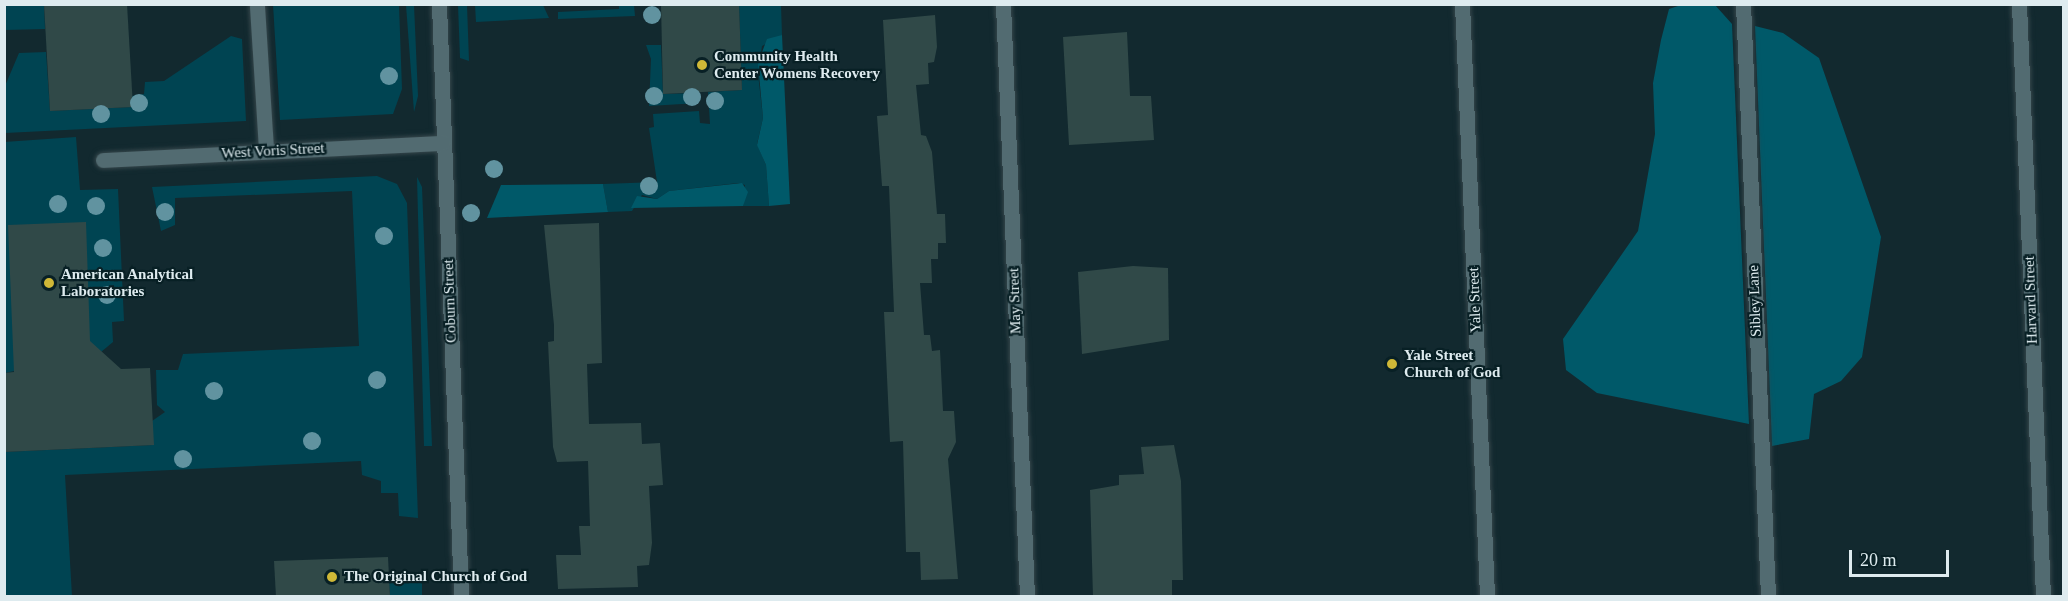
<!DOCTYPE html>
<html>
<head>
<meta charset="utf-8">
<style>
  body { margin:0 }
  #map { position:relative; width:2068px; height:601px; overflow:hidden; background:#12292f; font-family:"Times New Roman",serif }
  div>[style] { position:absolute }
  .green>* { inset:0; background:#004452 }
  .forest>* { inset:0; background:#005969 }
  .building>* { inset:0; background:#304948 }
  .roads { filter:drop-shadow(0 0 2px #35464b) drop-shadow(0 0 2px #35464b) }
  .minor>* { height:15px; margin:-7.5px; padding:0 7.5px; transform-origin:7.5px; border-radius:7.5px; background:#526b71 }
  .trees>* { width:18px; height:18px; margin:-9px; border-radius:50%; background:#6193a0 }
  .dots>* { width:16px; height:16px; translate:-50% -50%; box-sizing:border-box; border:3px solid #082025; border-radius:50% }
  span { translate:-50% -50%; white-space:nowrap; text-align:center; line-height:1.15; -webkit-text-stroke:4.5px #082025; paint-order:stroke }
  .poi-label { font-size:15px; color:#deebef; font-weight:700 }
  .left { translate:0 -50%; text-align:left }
  .street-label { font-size:15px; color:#deebef }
  .frame { position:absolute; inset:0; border:6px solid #deebef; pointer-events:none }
  .scale { position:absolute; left:1849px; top:550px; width:100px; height:27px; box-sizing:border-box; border:3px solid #deebef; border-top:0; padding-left:8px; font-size:18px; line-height:21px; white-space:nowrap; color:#deebef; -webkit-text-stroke:4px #082025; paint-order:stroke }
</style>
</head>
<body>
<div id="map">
  <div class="green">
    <div style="clip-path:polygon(4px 5px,44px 5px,45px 29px,5px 30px)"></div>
    <div style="clip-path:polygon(273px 5px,399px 5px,402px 89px,393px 114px,280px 120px)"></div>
    <div style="clip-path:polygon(406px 5px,414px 5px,418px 96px,414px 112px)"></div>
    <div style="clip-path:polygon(458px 5px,467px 5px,469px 61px,460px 58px)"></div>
    <div style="clip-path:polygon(475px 5px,543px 5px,549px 18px,476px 22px)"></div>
    <div style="clip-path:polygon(619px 5px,634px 5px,635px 16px,558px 19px,558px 12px,619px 9px)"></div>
    <div style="clip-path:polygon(739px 5px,781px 5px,782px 35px,762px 46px,758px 74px,763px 118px,757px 144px,766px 165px,769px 206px,743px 206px,745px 185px,738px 183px,669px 191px,657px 199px,642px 195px,632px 211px,608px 212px,603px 184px,657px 182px,649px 128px,654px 127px,653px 114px,699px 111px,700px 123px,710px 124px,708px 92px,742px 90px)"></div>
    <div style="clip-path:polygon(231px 36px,242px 39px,246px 121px,5px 133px,5px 86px,19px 53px,46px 52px,50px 111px,132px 107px,132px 96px,144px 94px,145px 82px,164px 81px)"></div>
    <div style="clip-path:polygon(646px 45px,661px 45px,663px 94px,698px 93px,699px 103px,649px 106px,651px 59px)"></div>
    <div style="clip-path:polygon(76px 137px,80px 190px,118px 189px,124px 321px,112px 322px,113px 342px,101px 352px,5px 373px,4px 142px)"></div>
    <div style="clip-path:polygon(377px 176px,397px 184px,407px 203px,418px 518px,399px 516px,398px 493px,381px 493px,381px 481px,362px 475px,361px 461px,65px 475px,72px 596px,5px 596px,4px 452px,153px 445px,152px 421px,165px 412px,157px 405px,156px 370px,178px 370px,183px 354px,359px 346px,352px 191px,175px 198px,175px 225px,161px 231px,152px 187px)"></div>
    <div style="clip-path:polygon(417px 177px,422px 187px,432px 446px,424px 446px)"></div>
    <div style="clip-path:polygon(422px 581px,422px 596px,390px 596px,389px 583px)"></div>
  </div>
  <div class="forest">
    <div style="clip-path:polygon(1681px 5px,1715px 5px,1732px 24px,1749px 424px,1597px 393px,1566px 370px,1563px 339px,1638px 231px,1655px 134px,1653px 83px,1661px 40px,1669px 9px)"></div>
    <div style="clip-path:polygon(1755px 26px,1783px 33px,1819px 58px,1881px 237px,1862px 357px,1841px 381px,1814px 394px,1809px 439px,1772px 446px)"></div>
    <div style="clip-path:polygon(782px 35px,790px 204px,769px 206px,766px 165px,757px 145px,763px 118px,758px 63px,767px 39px)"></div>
    <div style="clip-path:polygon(742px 183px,748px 192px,743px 206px,631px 208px,637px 196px,657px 199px,669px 191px)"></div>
    <div style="clip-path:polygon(603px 184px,608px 212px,487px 218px,501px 185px)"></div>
  </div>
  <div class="building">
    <div style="clip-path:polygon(44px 4px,127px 4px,133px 107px,50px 111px)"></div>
    <div style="clip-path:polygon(661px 4px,739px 4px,742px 90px,663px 94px)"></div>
    <div style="clip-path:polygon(935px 15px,937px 47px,934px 62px,928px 63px,929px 84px,916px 85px,921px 135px,926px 136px,932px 152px,937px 214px,945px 214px,946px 243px,938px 243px,938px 259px,931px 259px,932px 283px,920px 283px,924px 335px,930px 335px,932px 351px,940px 350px,943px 411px,954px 411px,956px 442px,948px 459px,958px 579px,921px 580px,920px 552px,906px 552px,903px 441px,890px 442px,884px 312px,894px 312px,889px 186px,882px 186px,877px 116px,888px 115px,883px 20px)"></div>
    <div style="clip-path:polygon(1127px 32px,1130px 96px,1151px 96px,1154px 140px,1069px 145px,1063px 37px)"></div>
    <div style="clip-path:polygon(86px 222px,90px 341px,121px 369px,150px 368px,154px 445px,4px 452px,4px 373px,14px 372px,8px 225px)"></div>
    <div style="clip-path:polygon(599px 223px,602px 363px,587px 364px,589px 424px,641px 423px,642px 444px,660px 443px,663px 485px,649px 486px,652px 543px,649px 565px,637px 566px,638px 587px,558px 589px,556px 555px,581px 555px,579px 526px,590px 526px,588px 461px,557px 462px,553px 447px,548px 342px,554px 341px,554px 325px,544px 225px)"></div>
    <div style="clip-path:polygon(1133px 266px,1168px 268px,1169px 340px,1082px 354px,1078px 272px)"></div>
    <div style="clip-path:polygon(1174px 445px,1181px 481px,1183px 580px,1172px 580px,1172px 595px,1093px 597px,1090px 490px,1119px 485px,1119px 475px,1144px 474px,1141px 447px)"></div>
    <div style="clip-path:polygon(388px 557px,390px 597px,276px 597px,274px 561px)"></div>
  </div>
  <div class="roads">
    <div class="minor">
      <div style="left:439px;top:4px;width:592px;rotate:87.87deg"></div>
      <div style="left:1003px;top:4px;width:592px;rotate:87.68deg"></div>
      <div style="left:1462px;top:4px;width:593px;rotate:87.58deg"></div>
      <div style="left:1743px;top:4px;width:593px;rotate:87.58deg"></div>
      <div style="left:2019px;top:4px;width:592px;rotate:87.68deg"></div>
      <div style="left:257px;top:6px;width:145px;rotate:86.4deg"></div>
      <div style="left:103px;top:160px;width:340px;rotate:-2.9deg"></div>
    </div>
  </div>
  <div class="trees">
    <div style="left:652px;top:15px"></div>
    <div style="left:389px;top:76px"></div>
    <div style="left:654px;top:96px"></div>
    <div style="left:692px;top:97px"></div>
    <div style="left:715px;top:101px"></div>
    <div style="left:139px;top:103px"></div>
    <div style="left:101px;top:114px"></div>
    <div style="left:494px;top:169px"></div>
    <div style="left:649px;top:186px"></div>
    <div style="left:58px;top:204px"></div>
    <div style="left:96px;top:206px"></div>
    <div style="left:165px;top:212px"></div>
    <div style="left:471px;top:213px"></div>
    <div style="left:384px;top:236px"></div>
    <div style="left:103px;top:248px"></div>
    <div style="left:107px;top:295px"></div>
    <div style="left:377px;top:380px"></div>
    <div style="left:214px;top:391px"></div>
    <div style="left:312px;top:441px"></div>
    <div style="left:183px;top:459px"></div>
  </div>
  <div class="dots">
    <div style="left:702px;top:65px;background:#cfb837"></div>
    <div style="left:49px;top:283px;background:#cfb837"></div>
    <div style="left:1392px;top:364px;background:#cfb837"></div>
    <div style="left:332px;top:577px;background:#cfb837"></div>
  </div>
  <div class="poi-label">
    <span class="left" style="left:714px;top:65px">Community Health<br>Center Womens Recovery</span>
    <span class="left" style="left:61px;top:283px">American Analytical<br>Laboratories</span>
    <span class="left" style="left:1404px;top:364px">Yale Street<br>Church of God</span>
    <span class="left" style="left:344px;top:577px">The Original Church of God</span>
  </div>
  <div class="street-label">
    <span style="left:273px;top:151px;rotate:-3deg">West Voris Street</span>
    <span style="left:1475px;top:300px;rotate:-92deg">Yale Street</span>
    <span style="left:2031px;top:300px;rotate:-92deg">Harvard Street</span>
    <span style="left:450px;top:301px;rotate:-92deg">Coburn Street</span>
    <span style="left:1015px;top:301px;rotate:-92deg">May Street</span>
    <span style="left:1755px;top:301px;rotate:-92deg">Sibley Lane</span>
  </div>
  <div class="frame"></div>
  <div class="scale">20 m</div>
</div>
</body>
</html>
